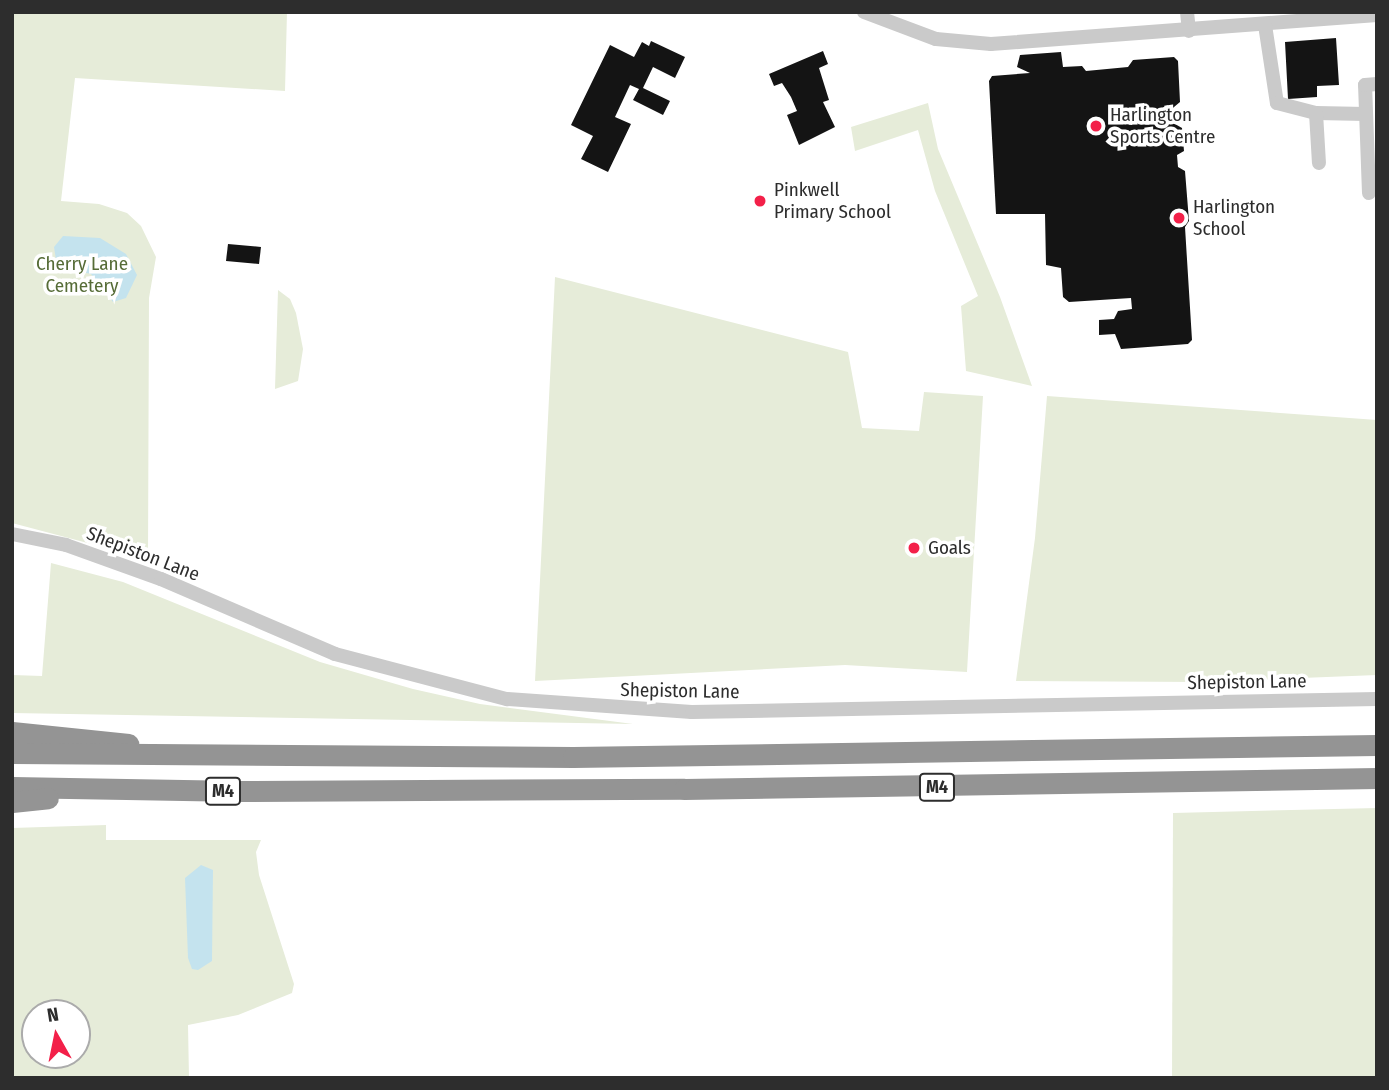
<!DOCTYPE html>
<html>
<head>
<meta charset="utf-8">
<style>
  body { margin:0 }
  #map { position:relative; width:1389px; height:1090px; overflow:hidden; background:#fff; font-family:"Fira Sans Condensed",sans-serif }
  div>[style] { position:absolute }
  .green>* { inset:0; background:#e6ecd9 }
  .water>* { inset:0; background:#c4e3ee }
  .building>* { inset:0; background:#141414 }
  .minor>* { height:14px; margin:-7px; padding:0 7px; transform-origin:7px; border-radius:7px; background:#cacaca }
  .highway>* { height:21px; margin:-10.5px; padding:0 10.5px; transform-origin:10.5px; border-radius:10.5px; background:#949494 }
  .dots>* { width:19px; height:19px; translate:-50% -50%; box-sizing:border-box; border:4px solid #fff; border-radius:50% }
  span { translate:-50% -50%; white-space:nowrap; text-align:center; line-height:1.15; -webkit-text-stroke:7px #fff; paint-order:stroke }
  .shield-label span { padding:2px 5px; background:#fff; border:2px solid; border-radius:5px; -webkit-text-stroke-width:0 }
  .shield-label { font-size:18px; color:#2d2d2d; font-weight:700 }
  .poi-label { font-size:19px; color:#2d2d2d }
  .left { translate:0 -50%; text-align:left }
  .park-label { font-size:19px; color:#566c37 }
  .street-label { font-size:19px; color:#2d2d2d }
  .frame { position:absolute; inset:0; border:14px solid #2d2d2d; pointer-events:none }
  .north { position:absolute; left:21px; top:999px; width:70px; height:70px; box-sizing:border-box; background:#fff; border:2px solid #ababab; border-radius:50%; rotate:351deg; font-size:19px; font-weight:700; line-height:28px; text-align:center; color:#2d2d2d }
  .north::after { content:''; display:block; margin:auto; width:24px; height:32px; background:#f32049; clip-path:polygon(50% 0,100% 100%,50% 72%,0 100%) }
</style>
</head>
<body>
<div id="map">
  <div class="green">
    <div style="clip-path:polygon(12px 12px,287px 12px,285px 91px,75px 78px,61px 201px,99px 204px,127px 213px,141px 226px,156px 257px,149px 298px,148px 559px,12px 523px)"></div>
    <div style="clip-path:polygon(928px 103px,938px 149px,1000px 297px,1032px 386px,966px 371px,961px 306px,978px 296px,935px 191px,918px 130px,855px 151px,851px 127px)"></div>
    <div style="clip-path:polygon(555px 277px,848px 352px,862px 428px,919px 431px,924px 392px,983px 396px,967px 672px,845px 665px,535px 681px)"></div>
    <div style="clip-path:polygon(278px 290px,290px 299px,296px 313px,303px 349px,298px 381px,275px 389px)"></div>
    <div style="clip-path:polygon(1047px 396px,1377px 420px,1377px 675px,1201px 682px,1016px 681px,1035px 538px)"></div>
    <div style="clip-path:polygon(51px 563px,123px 582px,320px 662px,413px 689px,480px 704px,633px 724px,12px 713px,12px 675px,42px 676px)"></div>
    <div style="clip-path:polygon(1377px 808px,1377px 1078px,1172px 1078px,1173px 813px)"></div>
    <div style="clip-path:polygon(evenodd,106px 825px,106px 840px,261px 840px,256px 852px,259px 875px,294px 984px,292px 993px,238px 1015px,188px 1025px,189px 1078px,12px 1078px,12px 828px,106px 825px,35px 1013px,77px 1013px,77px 1055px,35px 1055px,35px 1013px)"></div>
  </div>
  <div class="water">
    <div style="clip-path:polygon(63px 236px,100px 238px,126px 254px,137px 275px,126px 298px,113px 302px,91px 274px,57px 266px,54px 247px)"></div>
    <div style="clip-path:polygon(201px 865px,213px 870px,212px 961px,198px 970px,192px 969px,188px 958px,185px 878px)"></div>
  </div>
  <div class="building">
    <div style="clip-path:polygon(1336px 38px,1339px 85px,1317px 86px,1317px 97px,1288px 99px,1285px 42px)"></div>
    <div style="clip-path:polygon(651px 41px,685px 57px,675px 78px,653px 67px,643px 88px,670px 101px,663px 115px,633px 100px,639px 89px,630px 85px,615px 117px,631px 124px,608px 172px,581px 159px,593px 136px,571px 125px,610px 45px,634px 57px,642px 42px,649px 46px)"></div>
    <div style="clip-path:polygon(823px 51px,828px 64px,819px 68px,829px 100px,823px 102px,835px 127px,799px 145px,787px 115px,797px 111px,791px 97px,782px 83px,774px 86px,769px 74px)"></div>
    <div style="clip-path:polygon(1061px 52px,1063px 67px,1082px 66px,1086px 71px,1128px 67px,1133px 60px,1174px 57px,1178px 61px,1180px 102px,1174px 107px,1175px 124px,1182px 128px,1184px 151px,1177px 155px,1178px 167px,1185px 171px,1189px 221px,1185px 227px,1192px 340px,1188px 344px,1121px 349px,1115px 334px,1099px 335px,1099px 320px,1114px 319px,1118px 311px,1132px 309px,1131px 298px,1069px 302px,1063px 297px,1061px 268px,1046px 265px,1045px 214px,996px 214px,989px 81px,992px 76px,1030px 73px,1017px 67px,1020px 55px)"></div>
    <div style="clip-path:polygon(228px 244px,261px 247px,259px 264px,226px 261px)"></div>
  </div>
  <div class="minor">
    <div style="left:864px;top:12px;width:77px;rotate:20.6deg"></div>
    <div style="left:936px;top:39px;width:55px;rotate:5.2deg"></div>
    <div style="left:991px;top:44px;width:387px;rotate:-4.3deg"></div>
    <div style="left:1187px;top:12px;width:19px;rotate:84deg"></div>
    <div style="left:1265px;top:25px;width:79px;rotate:81.3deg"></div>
    <div style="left:1277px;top:103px;width:40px;rotate:14.4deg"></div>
    <div style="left:1316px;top:113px;width:50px;rotate:1.1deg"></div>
    <div style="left:1316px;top:113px;width:50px;rotate:86.6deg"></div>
    <div style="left:1369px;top:193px;width:108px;rotate:-92.1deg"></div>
    <div style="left:1365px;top:85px;width:12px;rotate:-5deg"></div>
    <div style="left:12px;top:534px;width:55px;rotate:11.5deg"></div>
    <div style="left:66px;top:545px;width:101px;rotate:19.7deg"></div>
    <div style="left:161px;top:579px;width:189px;rotate:23.3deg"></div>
    <div style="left:335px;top:654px;width:178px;rotate:14.7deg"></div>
    <div style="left:507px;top:699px;width:185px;rotate:4deg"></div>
    <div style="left:692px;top:712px;width:685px;rotate:-1.09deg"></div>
  </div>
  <div class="highway">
    <div style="left:12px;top:732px;width:117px;rotate:5.9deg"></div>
    <div style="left:12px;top:753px;width:561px;rotate:0.41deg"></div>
    <div style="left:573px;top:757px;width:804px;rotate:-0.86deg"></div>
    <div style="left:12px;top:787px;width:228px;rotate:1deg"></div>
    <div style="left:240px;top:791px;width:444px;rotate:-0.3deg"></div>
    <div style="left:684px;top:789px;width:693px;rotate:-0.91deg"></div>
    <div style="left:12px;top:802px;width:36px;rotate:-6deg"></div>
  </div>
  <div class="dots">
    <div style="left:1096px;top:126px;background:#f32049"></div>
    <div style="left:760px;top:201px;background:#f32049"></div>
    <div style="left:1179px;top:218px;background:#f32049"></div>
    <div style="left:914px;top:548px;background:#f32049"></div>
  </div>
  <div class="shield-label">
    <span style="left:937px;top:787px">M4</span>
    <span style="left:223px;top:791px">M4</span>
  </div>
  <div class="poi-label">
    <span class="left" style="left:1110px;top:126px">Harlington<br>Sports Centre</span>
    <span class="left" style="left:774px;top:201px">Pinkwell<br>Primary School</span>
    <span class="left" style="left:1193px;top:218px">Harlington<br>School</span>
    <span class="left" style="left:928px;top:548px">Goals</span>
  </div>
  <div class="park-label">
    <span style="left:82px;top:275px">Cherry Lane<br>Cemetery</span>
  </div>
  <div class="street-label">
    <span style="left:143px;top:554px;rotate:21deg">Shepiston Lane</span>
    <span style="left:1247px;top:682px;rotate:-1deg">Shepiston Lane</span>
    <span style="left:680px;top:691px;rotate:1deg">Shepiston Lane</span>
  </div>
  <div class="frame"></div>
  <div class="north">N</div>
</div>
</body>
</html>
